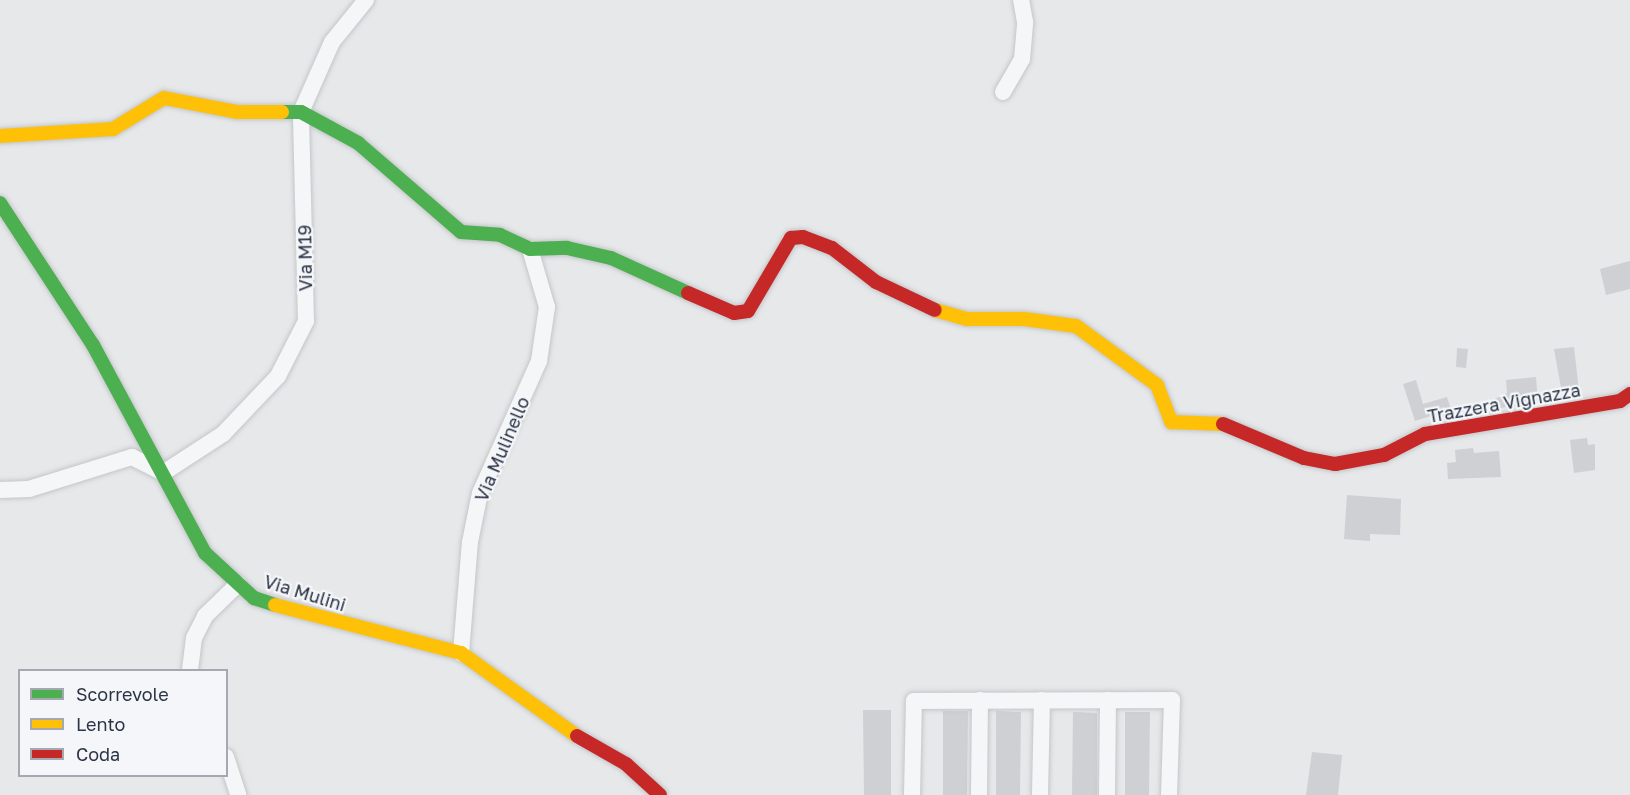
<!DOCTYPE html>
<html>
<head>
<meta charset="utf-8">
<style>
  body { margin:0 }
  #map { position:relative; width:1630px; height:795px; overflow:hidden; background:#e6e8ea; font-family:"Golos Text",sans-serif }
  div>[style] { position:absolute }
  .building>* { inset:0; background:#ced0d3 }
  .roads { filter:drop-shadow(0 0 2px #c4c6c8) drop-shadow(0 0 2px #c4c6c8) }
  .street>* { height:16px; margin:-8px; padding:0 8px; transform-origin:8px; border-radius:8px; background:#f5f6f7 }
  .fast>* { height:14px; margin:-7px; padding:0 7px; transform-origin:7px; border-radius:7px; background:#4caf50 }
  .slow>* { height:14px; margin:-7px; padding:0 7px; transform-origin:7px; border-radius:7px; background:#ffc107 }
  .jam>* { height:14px; margin:-7px; padding:0 7px; transform-origin:7px; border-radius:7px; background:#c62828 }
  span { translate:-50% -50%; white-space:nowrap; text-align:center; line-height:1.15; -webkit-text-stroke:4.5px #f4f6f9; paint-order:stroke }
  .street-label { font-size:18px; color:#2b3445 }
  .legend { position:absolute; left:18px; top:669px; width:210px; height:108px; box-sizing:border-box; background:#f4f6f9; border:2px solid #a4a8b1; margin:0; padding:8px 10px; list-style:none; font-size:18px; color:#2b3445 }
  .legend li { display:flex; align-items:center; gap:12px; height:30px }
  .legend b { width:30px; border:2px solid #a4a8b1 }
</style>
</head>
<body>
<div id="map">
  <div class="building">
    <div style="clip-path:polygon(1630px 261px,1630px 289px,1606px 295px,1600px 269px)"></div>
    <div style="clip-path:polygon(1574px 347px,1579px 391px,1562px 393px,1554px 349px)"></div>
    <div style="clip-path:polygon(1457px 348px,1468px 349px,1466px 368px,1456px 367px)"></div>
    <div style="clip-path:polygon(1536px 377px,1538px 402px,1494px 409px,1495px 399px,1507px 393px,1506px 380px)"></div>
    <div style="clip-path:polygon(1416px 380px,1423px 404px,1447px 397px,1453px 416px,1435px 419px,1434px 415px,1415px 421px,1403px 384px)"></div>
    <div style="clip-path:polygon(1587px 438px,1588px 445px,1595px 444px,1595px 470px,1574px 473px,1570px 440px)"></div>
    <div style="clip-path:polygon(1473px 448px,1474px 453px,1499px 451px,1501px 477px,1448px 479px,1447px 463px,1456px 462px,1455px 450px)"></div>
    <div style="clip-path:polygon(1347px 495px,1401px 499px,1400px 535px,1370px 534px,1370px 541px,1344px 539px)"></div>
    <div style="clip-path:polygon(863px 710px,891px 710px,891px 795px,864px 795px)"></div>
    <div style="clip-path:polygon(943px 711px,968px 711px,967px 795px,943px 795px)"></div>
    <div style="clip-path:polygon(996px 711px,1021px 712px,1020px 795px,996px 795px)"></div>
    <div style="clip-path:polygon(1073px 712px,1097px 713px,1097px 795px,1072px 795px)"></div>
    <div style="clip-path:polygon(1125px 712px,1150px 712px,1149px 795px,1125px 795px)"></div>
    <div style="clip-path:polygon(1312px 752px,1342px 755px,1338px 795px,1306px 795px)"></div>
  </div>
  <div class="roads">
    <div class="street">
      <div style="left:1003px;top:92px;width:38px;rotate:-60deg"></div>
      <div style="left:1022px;top:59px;width:37px;rotate:-85deg"></div>
      <div style="left:1025px;top:22px;width:22px;rotate:-100deg"></div>
      <div style="left:0;top:490px;width:29px;rotate:-2deg"></div>
      <div style="left:29px;top:489px;width:108px;rotate:-17.3deg"></div>
      <div style="left:132px;top:457px;width:35px;rotate:27deg"></div>
      <div style="left:163px;top:473px;width:72px;rotate:-33deg"></div>
      <div style="left:223px;top:434px;width:80px;rotate:-46.5deg"></div>
      <div style="left:278px;top:376px;width:62px;rotate:-63deg"></div>
      <div style="left:306px;top:321px;width:209px;rotate:-91.4deg"></div>
      <div style="left:301px;top:112px;width:77px;rotate:-66.1deg"></div>
      <div style="left:332px;top:42px;width:54px;rotate:-51deg"></div>
      <div style="left:461px;top:653px;width:111px;rotate:-85.4deg"></div>
      <div style="left:470px;top:542px;width:50px;rotate:-78.5deg"></div>
      <div style="left:480px;top:493px;width:145px;rotate:-65.9deg"></div>
      <div style="left:539px;top:361px;width:55px;rotate:-81.6deg"></div>
      <div style="left:547px;top:307px;width:60px;rotate:-106.3deg"></div>
      <div style="left:190px;top:670px;width:32px;rotate:-83deg"></div>
      <div style="left:194px;top:638px;width:25px;rotate:-63deg"></div>
      <div style="left:205px;top:616px;width:46px;rotate:-44.1deg"></div>
      <div style="left:226px;top:757px;width:40px;rotate:72deg"></div>
      <div style="left:912px;top:795px;width:94px;rotate:-88.8deg"></div>
      <div style="left:914px;top:701px;width:258px;rotate:-0.2deg"></div>
      <div style="left:1172px;top:700px;width:95px;rotate:91.8deg"></div>
      <div style="left:979px;top:795px;width:95px;rotate:-89.4deg"></div>
      <div style="left:1040px;top:795px;width:95px;rotate:-88.8deg"></div>
      <div style="left:1107px;top:795px;width:95px;rotate:-89.4deg"></div>
    </div>
    <div class="fast">
      <div style="left:282px;top:112px;width:19px"></div>
      <div style="left:301px;top:112px;width:65px;rotate:28.5deg"></div>
      <div style="left:358px;top:143px;width:136px;rotate:40.8deg"></div>
      <div style="left:461px;top:232px;width:39px;rotate:4deg"></div>
      <div style="left:500px;top:235px;width:33px;rotate:25deg"></div>
      <div style="left:530px;top:249px;width:37px;rotate:-2deg"></div>
      <div style="left:567px;top:248px;width:45px;rotate:12.8deg"></div>
      <div style="left:611px;top:258px;width:85px;rotate:24.4deg"></div>
      <div style="left:0;top:203px;width:170px;rotate:56.8deg"></div>
      <div style="left:93px;top:345px;width:236px;rotate:61.7deg"></div>
      <div style="left:205px;top:553px;width:67px;rotate:42.6deg"></div>
      <div style="left:254px;top:598px;width:22px;rotate:18deg"></div>
    </div>
    <div class="slow">
      <div style="left:0;top:136px;width:113px;rotate:-3.5deg"></div>
      <div style="left:113px;top:129px;width:60px;rotate:-31.3deg"></div>
      <div style="left:164px;top:98px;width:74px;rotate:10.9deg"></div>
      <div style="left:237px;top:112px;width:45px"></div>
      <div style="left:935px;top:310px;width:33px;rotate:16deg"></div>
      <div style="left:967px;top:319px;width:57px"></div>
      <div style="left:1024px;top:319px;width:52px;rotate:7.7deg"></div>
      <div style="left:1076px;top:326px;width:100px;rotate:36.1deg"></div>
      <div style="left:1157px;top:385px;width:40px;rotate:69deg"></div>
      <div style="left:1171px;top:422px;width:52px;rotate:2.2deg"></div>
      <div style="left:275px;top:605px;width:192px;rotate:14.5deg"></div>
      <div style="left:461px;top:653px;width:143px;rotate:35.6deg"></div>
    </div>
    <div class="jam">
      <div style="left:688px;top:293px;width:50px;rotate:23.5deg"></div>
      <div style="left:734px;top:313px;width:14px;rotate:-8deg"></div>
      <div style="left:748px;top:311px;width:85px;rotate:-59.5deg"></div>
      <div style="left:791px;top:238px;width:12px;rotate:-5deg"></div>
      <div style="left:803px;top:237px;width:31px;rotate:21deg"></div>
      <div style="left:832px;top:248px;width:56px;rotate:37.7deg"></div>
      <div style="left:876px;top:282px;width:65px;rotate:25.4deg"></div>
      <div style="left:1223px;top:424px;width:88px;rotate:22.8deg"></div>
      <div style="left:1304px;top:458px;width:32px;rotate:11deg"></div>
      <div style="left:1335px;top:464px;width:50px;rotate:-10.4deg"></div>
      <div style="left:1384px;top:455px;width:46px;rotate:-27.1deg"></div>
      <div style="left:1425px;top:434px;width:198px;rotate:-9.6deg"></div>
      <div style="left:1620px;top:401px;width:12px;rotate:-35deg"></div>
      <div style="left:577px;top:736px;width:56px;rotate:29.7deg"></div>
      <div style="left:626px;top:764px;width:46px;rotate:42.4deg"></div>
    </div>
  </div>
  <div class="street-label">
    <span style="left:305px;top:258px;rotate:-91deg">Via M19</span>
    <span style="left:1504px;top:403px;rotate:-10deg">Trazzera Vignazza</span>
    <span style="left:502px;top:449px;rotate:-67deg">Via Mulinello</span>
    <span style="left:305px;top:593px;rotate:17deg">Via Mulini</span>
  </div>
  <ul class="legend">
  <li><b style="height:8px;background:#4caf50"></b>Scorrevole</li>
  <li><b style="height:8px;background:#ffc107"></b>Lento</li>
  <li><b style="height:8px;background:#c62828"></b>Coda</li>
  </ul>
</div>
</body>
</html>
